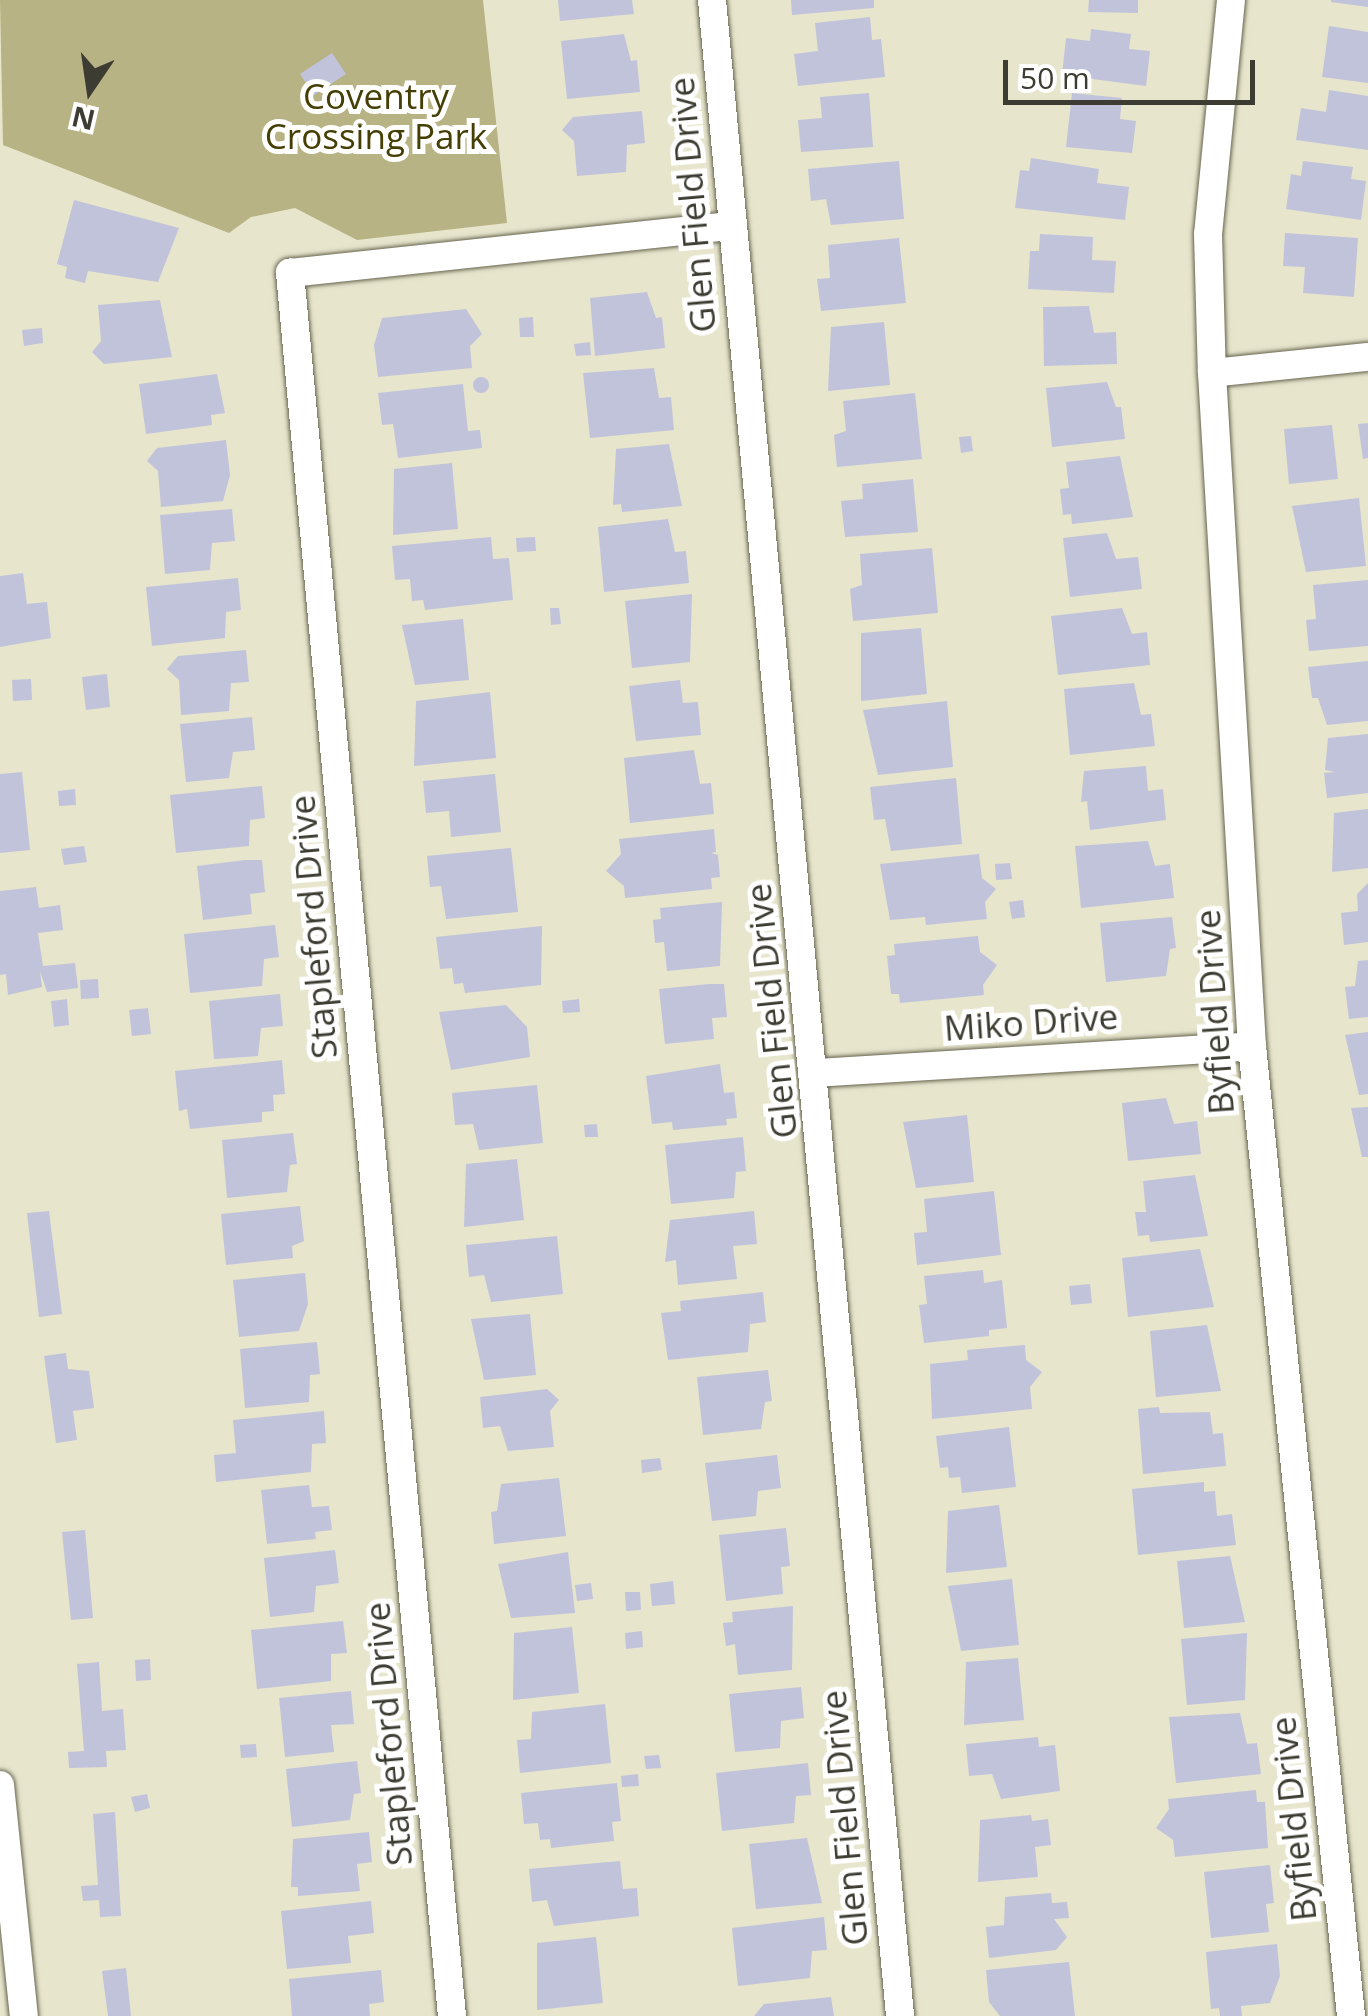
<!DOCTYPE html>
<html>
<head>
<meta charset="utf-8">
<style>
  body { margin:0 }
  #map { position:relative; width:1368px; height:2016px; overflow:hidden; background:#e7e5cc; font-family:"Open Sans",sans-serif }
  div>[style] { position:absolute }
  .green>* { inset:0; background:#b8b384 }
  .building>* { inset:0; background:#c1c3db }
  .round { border-radius:50% }
  .roads { filter:drop-shadow(0 0 2px #676550) drop-shadow(0 0 2px #676550) }
  .street>* { height:28px; margin:-14px; padding:0 14px; transform-origin:14px; border-radius:14px; background:#fff }
  span { translate:-50% -50%; white-space:nowrap; text-align:center; line-height:1.15; -webkit-text-stroke:10px #fff; paint-order:stroke }
  .park-label { font-size:35px; color:#453f05 }
  .street-label { font-size:35px; color:#3c3c32 }
  .north { position:absolute; left:40px; top:40px; width:100px; height:100px; -webkit-text-stroke:8px #fff; paint-order:stroke; rotate:193deg; font-size:28px; font-weight:700; line-height:40px; text-align:center; color:#3c3c32 }
  .north::after { content:''; display:block; margin:auto; width:35px; height:45px; background:#3c3c32; clip-path:polygon(50% 0,100% 100%,50% 72%,0 100%) }
  .scale { position:absolute; left:1003px; top:60px; width:252px; height:45px; box-sizing:border-box; border:5px solid #3c3c32; border-top:0; padding-left:12px; font-size:30px; line-height:35px; white-space:nowrap; color:#3c3c32; -webkit-text-stroke:8px #fff; paint-order:stroke }
</style>
</head>
<body>
<div id="map">
  <div class="green">
    <div style="clip-path:polygon(0 0,483px 0,507px 223px,357px 240px,295px 208px,251px 217px,229px 233px,3px 145px)"></div>
  </div>
  <div class="building">
    <div style="clip-path:polygon(558px 0,632px 0,634px 14px,560px 21px)"></div>
    <div style="clip-path:polygon(791px 0,874px 0,874px 8px,792px 15px)"></div>
    <div style="clip-path:polygon(1089px 0,1138px 0,1138px 13px,1088px 12px)"></div>
    <div style="clip-path:polygon(1368px 0,1368px 7px,1331px 2px,1331px 0)"></div>
    <div style="clip-path:polygon(870px 17px,872px 40px,881px 39px,885px 77px,798px 86px,794px 54px,818px 51px,815px 23px)"></div>
    <div style="clip-path:polygon(1329px 26px,1368px 32px,1368px 83px,1322px 77px)"></div>
    <div style="clip-path:polygon(1091px 29px,1131px 34px,1129px 49px,1150px 51px,1146px 86px,1062px 75px,1066px 38px,1090px 41px)"></div>
    <div style="clip-path:polygon(624px 34px,631px 61px,637px 60px,640px 92px,567px 99px,561px 41px)"></div>
    <div style="clip-path:polygon(332px 53px,346px 74px,314px 95px,300px 74px)"></div>
    <div style="clip-path:polygon(1329px 90px,1368px 96px,1368px 150px,1296px 140px,1301px 108px,1326px 112px)"></div>
    <div style="clip-path:polygon(869px 93px,873px 147px,801px 152px,798px 120px,822px 118px,820px 97px)"></div>
    <div style="clip-path:polygon(1072px 93px,1122px 98px,1120px 119px,1136px 121px,1132px 153px,1066px 147px)"></div>
    <div style="clip-path:polygon(642px 111px,645px 143px,627px 145px,626px 172px,577px 176px,574px 141px,562px 130px,573px 117px)"></div>
    <div style="clip-path:polygon(1031px 158px,1099px 169px,1097px 183px,1129px 187px,1125px 220px,1015px 208px,1020px 170px,1029px 171px)"></div>
    <div style="clip-path:polygon(899px 161px,904px 219px,831px 225px,826px 199px,811px 201px,808px 169px)"></div>
    <div style="clip-path:polygon(1303px 161px,1353px 167px,1351px 179px,1366px 181px,1361px 220px,1286px 209px,1291px 174px,1301px 176px)"></div>
    <div style="clip-path:polygon(74px 200px,179px 228px,158px 282px,88px 271px,85px 283px,65px 278px,67px 267px,57px 264px)"></div>
    <div style="clip-path:polygon(1285px 233px,1358px 238px,1354px 297px,1303px 293px,1305px 267px,1283px 266px)"></div>
    <div style="clip-path:polygon(1040px 234px,1093px 237px,1092px 260px,1116px 261px,1114px 293px,1028px 289px,1030px 251px,1039px 251px)"></div>
    <div style="clip-path:polygon(899px 238px,906px 303px,821px 311px,817px 279px,830px 278px,828px 245px)"></div>
    <div style="clip-path:polygon(647px 292px,656px 318px,662px 317px,665px 348px,595px 356px,590px 298px)"></div>
    <div style="clip-path:polygon(160px 300px,172px 357px,104px 364px,92px 352px,101px 341px,98px 305px)"></div>
    <div style="clip-path:polygon(1089px 306px,1094px 333px,1116px 332px,1117px 364px,1044px 366px,1043px 307px)"></div>
    <div style="clip-path:polygon(466px 309px,482px 334px,470px 346px,472px 368px,378px 377px,374px 345px,382px 318px)"></div>
    <div style="clip-path:polygon(533px 317px,534px 337px,520px 337px,519px 318px)"></div>
    <div style="clip-path:polygon(884px 322px,890px 385px,828px 391px,831px 327px)"></div>
    <div style="clip-path:polygon(42px 328px,43px 343px,24px 346px,22px 330px)"></div>
    <div style="clip-path:polygon(590px 342px,591px 355px,576px 356px,574px 344px)"></div>
    <div style="clip-path:polygon(654px 368px,659px 398px,671px 397px,674px 430px,590px 438px,583px 373px)"></div>
    <div style="clip-path:polygon(217px 374px,225px 413px,211px 415px,212px 425px,146px 434px,139px 384px)"></div>
    <div class="round" style="left:473px;top:377px;width:16px;height:16px"></div>
    <div style="clip-path:polygon(1107px 382px,1116px 407px,1121px 407px,1125px 439px,1052px 447px,1046px 388px)"></div>
    <div style="clip-path:polygon(463px 384px,468px 431px,480px 430px,482px 448px,398px 458px,393px 424px,382px 425px,378px 393px)"></div>
    <div style="clip-path:polygon(915px 393px,922px 459px,837px 467px,834px 435px,846px 431px,843px 401px)"></div>
    <div style="clip-path:polygon(1368px 423px,1368px 458px,1363px 459px,1358px 424px)"></div>
    <div style="clip-path:polygon(1332px 425px,1338px 479px,1289px 484px,1284px 429px)"></div>
    <div style="clip-path:polygon(971px 436px,973px 451px,961px 453px,959px 437px)"></div>
    <div style="clip-path:polygon(226px 440px,230px 475px,223px 501px,161px 507px,158px 471px,147px 461px,157px 448px)"></div>
    <div style="clip-path:polygon(669px 444px,682px 506px,622px 512px,621px 504px,613px 505px,616px 449px)"></div>
    <div style="clip-path:polygon(1120px 456px,1133px 517px,1072px 524px,1071px 514px,1063px 515px,1060px 489px,1069px 488px,1066px 462px)"></div>
    <div style="clip-path:polygon(452px 463px,458px 529px,393px 535px,394px 469px)"></div>
    <div style="clip-path:polygon(913px 479px,918px 532px,845px 537px,841px 501px,863px 499px,862px 484px)"></div>
    <div style="clip-path:polygon(1359px 498px,1366px 566px,1306px 572px,1292px 506px)"></div>
    <div style="clip-path:polygon(232px 509px,235px 541px,212px 543px,210px 570px,165px 574px,160px 515px)"></div>
    <div style="clip-path:polygon(668px 519px,675px 552px,686px 551px,689px 583px,604px 592px,598px 527px)"></div>
    <div style="clip-path:polygon(1107px 533px,1116px 559px,1138px 557px,1142px 589px,1070px 597px,1063px 538px)"></div>
    <div style="clip-path:polygon(491px 537px,493px 559px,509px 558px,513px 600px,425px 610px,423px 600px,412px 601px,410px 579px,395px 580px,392px 546px)"></div>
    <div style="clip-path:polygon(535px 537px,536px 551px,517px 552px,516px 538px)"></div>
    <div style="clip-path:polygon(932px 548px,938px 613px,853px 621px,850px 589px,862px 585px,860px 554px)"></div>
    <div style="clip-path:polygon(23px 573px,27px 604px,47px 602px,51px 638px,0 647px,0 576px)"></div>
    <div style="clip-path:polygon(238px 578px,241px 610px,226px 612px,225px 638px,152px 646px,146px 587px)"></div>
    <div style="clip-path:polygon(1368px 580px,1368px 646px,1309px 651px,1306px 620px,1316px 619px,1313px 585px)"></div>
    <div style="clip-path:polygon(692px 594px,690px 662px,632px 668px,625px 601px)"></div>
    <div style="clip-path:polygon(550px 608px,559px 608px,561px 624px,551px 625px)"></div>
    <div style="clip-path:polygon(1122px 608px,1132px 634px,1147px 632px,1150px 665px,1058px 675px,1051px 616px)"></div>
    <div style="clip-path:polygon(463px 619px,469px 680px,415px 685px,402px 625px)"></div>
    <div style="clip-path:polygon(921px 628px,927px 694px,861px 701px,861px 633px)"></div>
    <div style="clip-path:polygon(246px 650px,249px 682px,231px 683px,229px 711px,181px 715px,179px 680px,167px 669px,178px 656px)"></div>
    <div style="clip-path:polygon(1368px 661px,1368px 721px,1327px 725px,1318px 698px,1312px 698px,1308px 667px)"></div>
    <div style="clip-path:polygon(107px 674px,110px 707px,86px 710px,82px 677px)"></div>
    <div style="clip-path:polygon(31px 679px,32px 700px,13px 701px,12px 680px)"></div>
    <div style="clip-path:polygon(680px 680px,683px 703px,698px 702px,701px 735px,636px 741px,629px 686px)"></div>
    <div style="clip-path:polygon(1134px 683px,1141px 715px,1151px 714px,1155px 746px,1070px 755px,1064px 689px)"></div>
    <div style="clip-path:polygon(490px 692px,496px 758px,414px 766px,416px 701px)"></div>
    <div style="clip-path:polygon(947px 701px,953px 767px,878px 775px,863px 710px)"></div>
    <div style="clip-path:polygon(252px 717px,255px 750px,233px 752px,229px 778px,186px 782px,180px 724px)"></div>
    <div style="clip-path:polygon(1368px 734px,1368px 793px,1327px 798px,1324px 773px,1335px 772px,1325px 770px,1328px 738px)"></div>
    <div style="clip-path:polygon(694px 750px,700px 784px,711px 783px,714px 814px,630px 823px,624px 758px)"></div>
    <div style="clip-path:polygon(1146px 766px,1148px 791px,1163px 789px,1166px 820px,1090px 830px,1087px 801px,1081px 802px,1084px 771px)"></div>
    <div style="clip-path:polygon(22px 772px,30px 850px,0 853px,0 774px)"></div>
    <div style="clip-path:polygon(495px 774px,501px 832px,451px 837px,449px 811px,426px 813px,423px 781px)"></div>
    <div style="clip-path:polygon(956px 778px,962px 844px,891px 851px,885px 819px,874px 820px,870px 787px)"></div>
    <div style="clip-path:polygon(262px 786px,265px 818px,250px 820px,249px 846px,176px 853px,170px 795px)"></div>
    <div style="clip-path:polygon(75px 789px,76px 805px,59px 806px,58px 791px)"></div>
    <div style="clip-path:polygon(1368px 809px,1368px 868px,1332px 872px,1334px 813px)"></div>
    <div style="clip-path:polygon(714px 829px,716px 852px,711px 853px,718px 855px,720px 877px,711px 878px,712px 889px,625px 898px,624px 886px,606px 871px,621px 854px,619px 839px)"></div>
    <div style="clip-path:polygon(1148px 841px,1155px 866px,1170px 864px,1174px 898px,1081px 908px,1075px 846px)"></div>
    <div style="clip-path:polygon(84px 846px,87px 862px,64px 865px,61px 849px)"></div>
    <div style="clip-path:polygon(511px 848px,518px 912px,446px 919px,441px 886px,430px 887px,427px 856px)"></div>
    <div style="clip-path:polygon(979px 854px,982px 878px,996px 889px,985px 902px,987px 919px,926px 925px,925px 917px,890px 920px,880px 864px)"></div>
    <div style="clip-path:polygon(245px 860px,262px 860px,265px 892px,250px 894px,252px 914px,203px 920px,197px 866px)"></div>
    <div style="clip-path:polygon(1010px 863px,1012px 879px,996px 880px,995px 864px)"></div>
    <div style="clip-path:polygon(1368px 883px,1368px 942px,1344px 945px,1341px 913px,1358px 911px,1357px 894px)"></div>
    <div style="clip-path:polygon(36px 887px,39px 908px,60px 905px,63px 930px,38px 933px,43px 966px,75px 963px,78px 988px,47px 992px,40px 971px,42px 987px,8px 995px,6px 974px,0 975px,0 891px)"></div>
    <div style="clip-path:polygon(1023px 900px,1025px 917px,1012px 919px,1009px 902px)"></div>
    <div style="clip-path:polygon(722px 902px,720px 966px,667px 971px,664px 942px,655px 943px,653px 920px,661px 919px,660px 908px)"></div>
    <div style="clip-path:polygon(1172px 917px,1176px 948px,1170px 949px,1166px 976px,1106px 982px,1100px 923px)"></div>
    <div style="clip-path:polygon(275px 925px,279px 957px,264px 959px,262px 986px,190px 993px,184px 934px)"></div>
    <div style="clip-path:polygon(542px 926px,541px 985px,465px 993px,463px 983px,454px 984px,452px 968px,440px 969px,436px 937px)"></div>
    <div style="clip-path:polygon(978px 936px,980px 952px,997px 965px,983px 985px,984px 995px,900px 1003px,899px 994px,891px 994px,887px 956px,895px 955px,894px 944px)"></div>
    <div style="clip-path:polygon(1368px 960px,1368px 1017px,1349px 1019px,1345px 987px,1355px 986px,1358px 961px)"></div>
    <div style="clip-path:polygon(98px 979px,99px 998px,81px 999px,80px 980px)"></div>
    <div style="clip-path:polygon(709px 984px,724px 984px,727px 1017px,712px 1018px,714px 1039px,665px 1044px,659px 989px)"></div>
    <div style="clip-path:polygon(280px 994px,283px 1026px,261px 1028px,258px 1056px,214px 1059px,209px 1001px)"></div>
    <div style="clip-path:polygon(67px 999px,69px 1025px,54px 1027px,51px 1001px)"></div>
    <div style="clip-path:polygon(579px 999px,580px 1012px,563px 1013px,562px 1001px)"></div>
    <div style="clip-path:polygon(506px 1005px,527px 1027px,530px 1057px,451px 1070px,439px 1012px)"></div>
    <div style="clip-path:polygon(148px 1008px,151px 1034px,132px 1036px,129px 1010px)"></div>
    <div style="clip-path:polygon(1368px 1032px,1368px 1094px,1359px 1095px,1345px 1035px)"></div>
    <div style="clip-path:polygon(282px 1060px,285px 1094px,273px 1095px,274px 1111px,262px 1112px,262px 1122px,190px 1129px,187px 1109px,179px 1111px,175px 1071px)"></div>
    <div style="clip-path:polygon(720px 1064px,724px 1093px,734px 1092px,737px 1118px,726px 1119px,727px 1125px,673px 1130px,672px 1122px,652px 1124px,646px 1076px)"></div>
    <div style="clip-path:polygon(537px 1085px,543px 1143px,479px 1150px,473px 1124px,455px 1125px,452px 1093px)"></div>
    <div style="clip-path:polygon(1166px 1098px,1174px 1124px,1197px 1121px,1201px 1154px,1128px 1161px,1122px 1103px)"></div>
    <div style="clip-path:polygon(1368px 1107px,1368px 1157px,1362px 1157px,1351px 1108px)"></div>
    <div style="clip-path:polygon(967px 1115px,974px 1182px,916px 1188px,903px 1122px)"></div>
    <div style="clip-path:polygon(597px 1124px,598px 1137px,585px 1137px,584px 1125px)"></div>
    <div style="clip-path:polygon(293px 1133px,297px 1164px,290px 1165px,287px 1192px,227px 1198px,222px 1140px)"></div>
    <div style="clip-path:polygon(743px 1137px,746px 1171px,736px 1172px,734px 1198px,671px 1204px,665px 1145px)"></div>
    <div style="clip-path:polygon(517px 1159px,524px 1220px,464px 1227px,466px 1164px)"></div>
    <div style="clip-path:polygon(1195px 1175px,1208px 1236px,1150px 1242px,1149px 1235px,1138px 1236px,1135px 1212px,1146px 1212px,1143px 1181px)"></div>
    <div style="clip-path:polygon(994px 1191px,1001px 1255px,917px 1265px,914px 1233px,927px 1232px,924px 1199px)"></div>
    <div style="clip-path:polygon(300px 1206px,304px 1241px,292px 1246px,293px 1258px,226px 1265px,221px 1214px)"></div>
    <div style="clip-path:polygon(49px 1211px,62px 1314px,39px 1317px,27px 1213px)"></div>
    <div style="clip-path:polygon(754px 1211px,757px 1244px,733px 1246px,737px 1279px,678px 1285px,676px 1260px,665px 1262px,670px 1220px)"></div>
    <div style="clip-path:polygon(557px 1236px,563px 1294px,491px 1302px,484px 1275px,469px 1277px,466px 1245px)"></div>
    <div style="clip-path:polygon(1200px 1249px,1214px 1307px,1128px 1317px,1122px 1258px)"></div>
    <div style="clip-path:polygon(983px 1270px,984px 1283px,1002px 1280px,1007px 1328px,989px 1330px,989px 1336px,924px 1343px,919px 1305px,927px 1304px,924px 1276px)"></div>
    <div style="clip-path:polygon(305px 1273px,308px 1304px,299px 1331px,239px 1337px,233px 1280px)"></div>
    <div style="clip-path:polygon(1090px 1284px,1092px 1303px,1071px 1305px,1069px 1286px)"></div>
    <div style="clip-path:polygon(763px 1292px,766px 1322px,750px 1324px,748px 1352px,668px 1360px,661px 1313px,681px 1311px,680px 1301px)"></div>
    <div style="clip-path:polygon(530px 1314px,536px 1375px,484px 1380px,471px 1319px)"></div>
    <div style="clip-path:polygon(1207px 1325px,1221px 1391px,1156px 1397px,1150px 1331px)"></div>
    <div style="clip-path:polygon(317px 1342px,320px 1374px,310px 1375px,309px 1402px,245px 1408px,240px 1349px)"></div>
    <div style="clip-path:polygon(1025px 1345px,1026px 1360px,1042px 1372px,1030px 1387px,1032px 1409px,932px 1419px,930px 1364px,968px 1360px,967px 1350px)"></div>
    <div style="clip-path:polygon(66px 1353px,68px 1369px,89px 1371px,94px 1408px,73px 1411px,77px 1440px,56px 1443px,44px 1356px)"></div>
    <div style="clip-path:polygon(768px 1370px,772px 1401px,765px 1402px,761px 1429px,703px 1435px,697px 1377px)"></div>
    <div style="clip-path:polygon(547px 1389px,559px 1400px,550px 1411px,554px 1447px,508px 1451px,500px 1426px,483px 1428px,480px 1397px)"></div>
    <div style="clip-path:polygon(1159px 1407px,1160px 1413px,1210px 1412px,1213px 1434px,1223px 1433px,1226px 1466px,1143px 1474px,1138px 1409px)"></div>
    <div style="clip-path:polygon(324px 1411px,326px 1443px,312px 1444px,311px 1472px,216px 1482px,214px 1455px,236px 1453px,233px 1420px)"></div>
    <div style="clip-path:polygon(1009px 1427px,1016px 1487px,962px 1493px,960px 1477px,949px 1478px,948px 1467px,940px 1468px,936px 1436px)"></div>
    <div style="clip-path:polygon(777px 1455px,781px 1488px,758px 1491px,756px 1516px,712px 1521px,705px 1463px)"></div>
    <div style="clip-path:polygon(660px 1458px,662px 1470px,642px 1473px,641px 1460px)"></div>
    <div style="clip-path:polygon(559px 1478px,566px 1536px,494px 1544px,491px 1512px,497px 1511px,501px 1484px)"></div>
    <div style="clip-path:polygon(1204px 1482px,1204px 1492px,1215px 1491px,1217px 1516px,1232px 1514px,1236px 1545px,1138px 1555px,1132px 1489px)"></div>
    <div style="clip-path:polygon(309px 1485px,312px 1507px,329px 1506px,332px 1530px,315px 1532px,316px 1539px,267px 1544px,261px 1490px)"></div>
    <div style="clip-path:polygon(999px 1505px,1007px 1567px,946px 1573px,948px 1511px)"></div>
    <div style="clip-path:polygon(786px 1528px,790px 1566px,781px 1567px,783px 1594px,726px 1601px,719px 1535px)"></div>
    <div style="clip-path:polygon(85px 1530px,93px 1618px,71px 1620px,62px 1532px)"></div>
    <div style="clip-path:polygon(335px 1550px,339px 1583px,316px 1586px,314px 1612px,270px 1617px,264px 1558px)"></div>
    <div style="clip-path:polygon(568px 1552px,575px 1613px,511px 1618px,498px 1564px)"></div>
    <div style="clip-path:polygon(1230px 1556px,1245px 1622px,1184px 1628px,1177px 1561px)"></div>
    <div style="clip-path:polygon(1012px 1579px,1019px 1645px,961px 1651px,948px 1586px)"></div>
    <div style="clip-path:polygon(673px 1581px,675px 1604px,652px 1606px,650px 1584px)"></div>
    <div style="clip-path:polygon(591px 1583px,593px 1599px,577px 1601px,575px 1585px)"></div>
    <div style="clip-path:polygon(625px 1592px,640px 1592px,641px 1610px,626px 1611px)"></div>
    <div style="clip-path:polygon(793px 1606px,792px 1670px,738px 1675px,735px 1644px,726px 1646px,723px 1623px,733px 1622px,732px 1612px)"></div>
    <div style="clip-path:polygon(343px 1621px,347px 1653px,331px 1654px,331px 1681px,257px 1689px,251px 1630px)"></div>
    <div style="clip-path:polygon(572px 1627px,579px 1693px,513px 1700px,514px 1633px)"></div>
    <div style="clip-path:polygon(642px 1631px,643px 1647px,626px 1649px,625px 1633px)"></div>
    <div style="clip-path:polygon(1247px 1633px,1245px 1700px,1187px 1705px,1181px 1639px)"></div>
    <div style="clip-path:polygon(1018px 1658px,1024px 1720px,964px 1725px,966px 1662px)"></div>
    <div style="clip-path:polygon(150px 1659px,151px 1680px,136px 1681px,135px 1660px)"></div>
    <div style="clip-path:polygon(99px 1662px,102px 1711px,123px 1709px,126px 1750px,106px 1751px,107px 1767px,69px 1768px,68px 1752px,84px 1751px,77px 1664px)"></div>
    <div style="clip-path:polygon(801px 1687px,804px 1718px,781px 1721px,780px 1748px,735px 1752px,729px 1694px)"></div>
    <div style="clip-path:polygon(351px 1691px,354px 1724px,331px 1725px,334px 1752px,285px 1757px,279px 1698px)"></div>
    <div style="clip-path:polygon(605px 1704px,611px 1763px,520px 1773px,517px 1740px,531px 1739px,532px 1712px)"></div>
    <div style="clip-path:polygon(1240px 1713px,1247px 1744px,1257px 1743px,1261px 1774px,1176px 1783px,1169px 1717px)"></div>
    <div style="clip-path:polygon(1038px 1737px,1039px 1747px,1055px 1745px,1060px 1791px,1001px 1799px,992px 1774px,969px 1776px,966px 1744px)"></div>
    <div style="clip-path:polygon(256px 1744px,257px 1757px,241px 1758px,240px 1745px)"></div>
    <div style="clip-path:polygon(659px 1755px,661px 1768px,646px 1769px,644px 1756px)"></div>
    <div style="clip-path:polygon(357px 1761px,361px 1793px,354px 1794px,350px 1820px,292px 1827px,286px 1769px)"></div>
    <div style="clip-path:polygon(808px 1763px,811px 1795px,796px 1796px,794px 1823px,722px 1831px,716px 1773px)"></div>
    <div style="clip-path:polygon(638px 1774px,639px 1786px,622px 1787px,621px 1776px)"></div>
    <div style="clip-path:polygon(617px 1783px,621px 1821px,612px 1822px,614px 1841px,551px 1848px,550px 1839px,540px 1840px,538px 1823px,524px 1824px,521px 1793px)"></div>
    <div style="clip-path:polygon(1256px 1790px,1257px 1802px,1265px 1802px,1268px 1848px,1175px 1857px,1173px 1840px,1156px 1828px,1169px 1809px,1168px 1799px)"></div>
    <div style="clip-path:polygon(147px 1794px,150px 1808px,135px 1812px,131px 1797px)"></div>
    <div style="clip-path:polygon(115px 1812px,121px 1916px,100px 1917px,99px 1900px,83px 1901px,81px 1886px,98px 1885px,93px 1814px)"></div>
    <div style="clip-path:polygon(1031px 1815px,1032px 1821px,1048px 1819px,1051px 1845px,1035px 1847px,1038px 1877px,978px 1882px,980px 1820px)"></div>
    <div style="clip-path:polygon(369px 1832px,372px 1862px,357px 1864px,360px 1891px,298px 1896px,298px 1887px,291px 1887px,293px 1839px)"></div>
    <div style="clip-path:polygon(807px 1838px,822px 1903px,756px 1909px,749px 1844px)"></div>
    <div style="clip-path:polygon(620px 1861px,623px 1889px,637px 1888px,639px 1916px,554px 1926px,547px 1900px,532px 1902px,529px 1869px)"></div>
    <div style="clip-path:polygon(1270px 1865px,1274px 1903px,1266px 1904px,1269px 1932px,1211px 1938px,1204px 1872px)"></div>
    <div style="clip-path:polygon(1051px 1893px,1052px 1903px,1067px 1902px,1069px 1918px,1054px 1919px,1067px 1937px,1056px 1950px,989px 1958px,986px 1927px,1004px 1925px,1005px 1897px)"></div>
    <div style="clip-path:polygon(371px 1901px,374px 1933px,348px 1936px,351px 1963px,287px 1969px,281px 1911px)"></div>
    <div style="clip-path:polygon(824px 1917px,827px 1950px,812px 1951px,810px 1978px,738px 1986px,732px 1928px)"></div>
    <div style="clip-path:polygon(596px 1937px,603px 2003px,537px 2010px,537px 1943px)"></div>
    <div style="clip-path:polygon(1277px 1944px,1280px 1976px,1270px 2003px,1241px 2006px,1242px 2016px,1220px 2016px,1219px 2008px,1211px 2009px,1206px 1952px)"></div>
    <div style="clip-path:polygon(1069px 1962px,1075px 2016px,1000px 2016px,989px 2002px,986px 1970px)"></div>
    <div style="clip-path:polygon(126px 1968px,131px 2016px,108px 2016px,102px 1971px)"></div>
    <div style="clip-path:polygon(381px 1970px,384px 2002px,369px 2004px,370px 2016px,292px 2016px,289px 1979px)"></div>
    <div style="clip-path:polygon(831px 1997px,834px 2016px,754px 2016px,764px 2004px)"></div>
  </div>
  <div class="roads">
    <div class="street">
      <div style="left:712px;top:0;width:2025px;rotate:84.67deg"></div>
      <div style="left:1231px;top:0;width:235px;rotate:95.6deg"></div>
      <div style="left:1208px;top:234px;width:139px;rotate:88.4deg"></div>
      <div style="left:1212px;top:373px;width:674px;rotate:86.6deg"></div>
      <div style="left:1252px;top:1046px;width:975px;rotate:84.17deg"></div>
      <div style="left:1212px;top:373px;width:157px;rotate:-5.9deg"></div>
      <div style="left:815px;top:1073px;width:438px;rotate:-3.5deg"></div>
      <div style="left:0;top:1785px;width:232px;rotate:84.1deg"></div>
      <div style="left:452px;top:2016px;width:1751px;rotate:-95.31deg"></div>
      <div style="left:290px;top:273px;width:443px;rotate:-6.1deg"></div>
    </div>
  </div>
  <div class="park-label">
    <span style="left:376px;top:116px">Coventry<br>Crossing Park</span>
  </div>
  <div class="street-label">
    <span style="left:692px;top:205px;rotate:-95deg">Glen Field Drive</span>
    <span style="left:313px;top:927px;rotate:-95deg">Stapleford Drive</span>
    <span style="left:771px;top:1011px;rotate:-96deg">Glen Field Drive</span>
    <span style="left:1214px;top:1012px;rotate:-94deg">Byfield Drive</span>
    <span style="left:1031px;top:1022px;rotate:-4deg">Miko Drive</span>
    <span style="left:388px;top:1734px;rotate:-95deg">Stapleford Drive</span>
    <span style="left:844px;top:1818px;rotate:-95deg">Glen Field Drive</span>
    <span style="left:1293px;top:1819px;rotate:-96deg">Byfield Drive</span>
  </div>
  <div class="north">N</div>
  <div class="scale">50 m</div>
</div>
</body>
</html>
